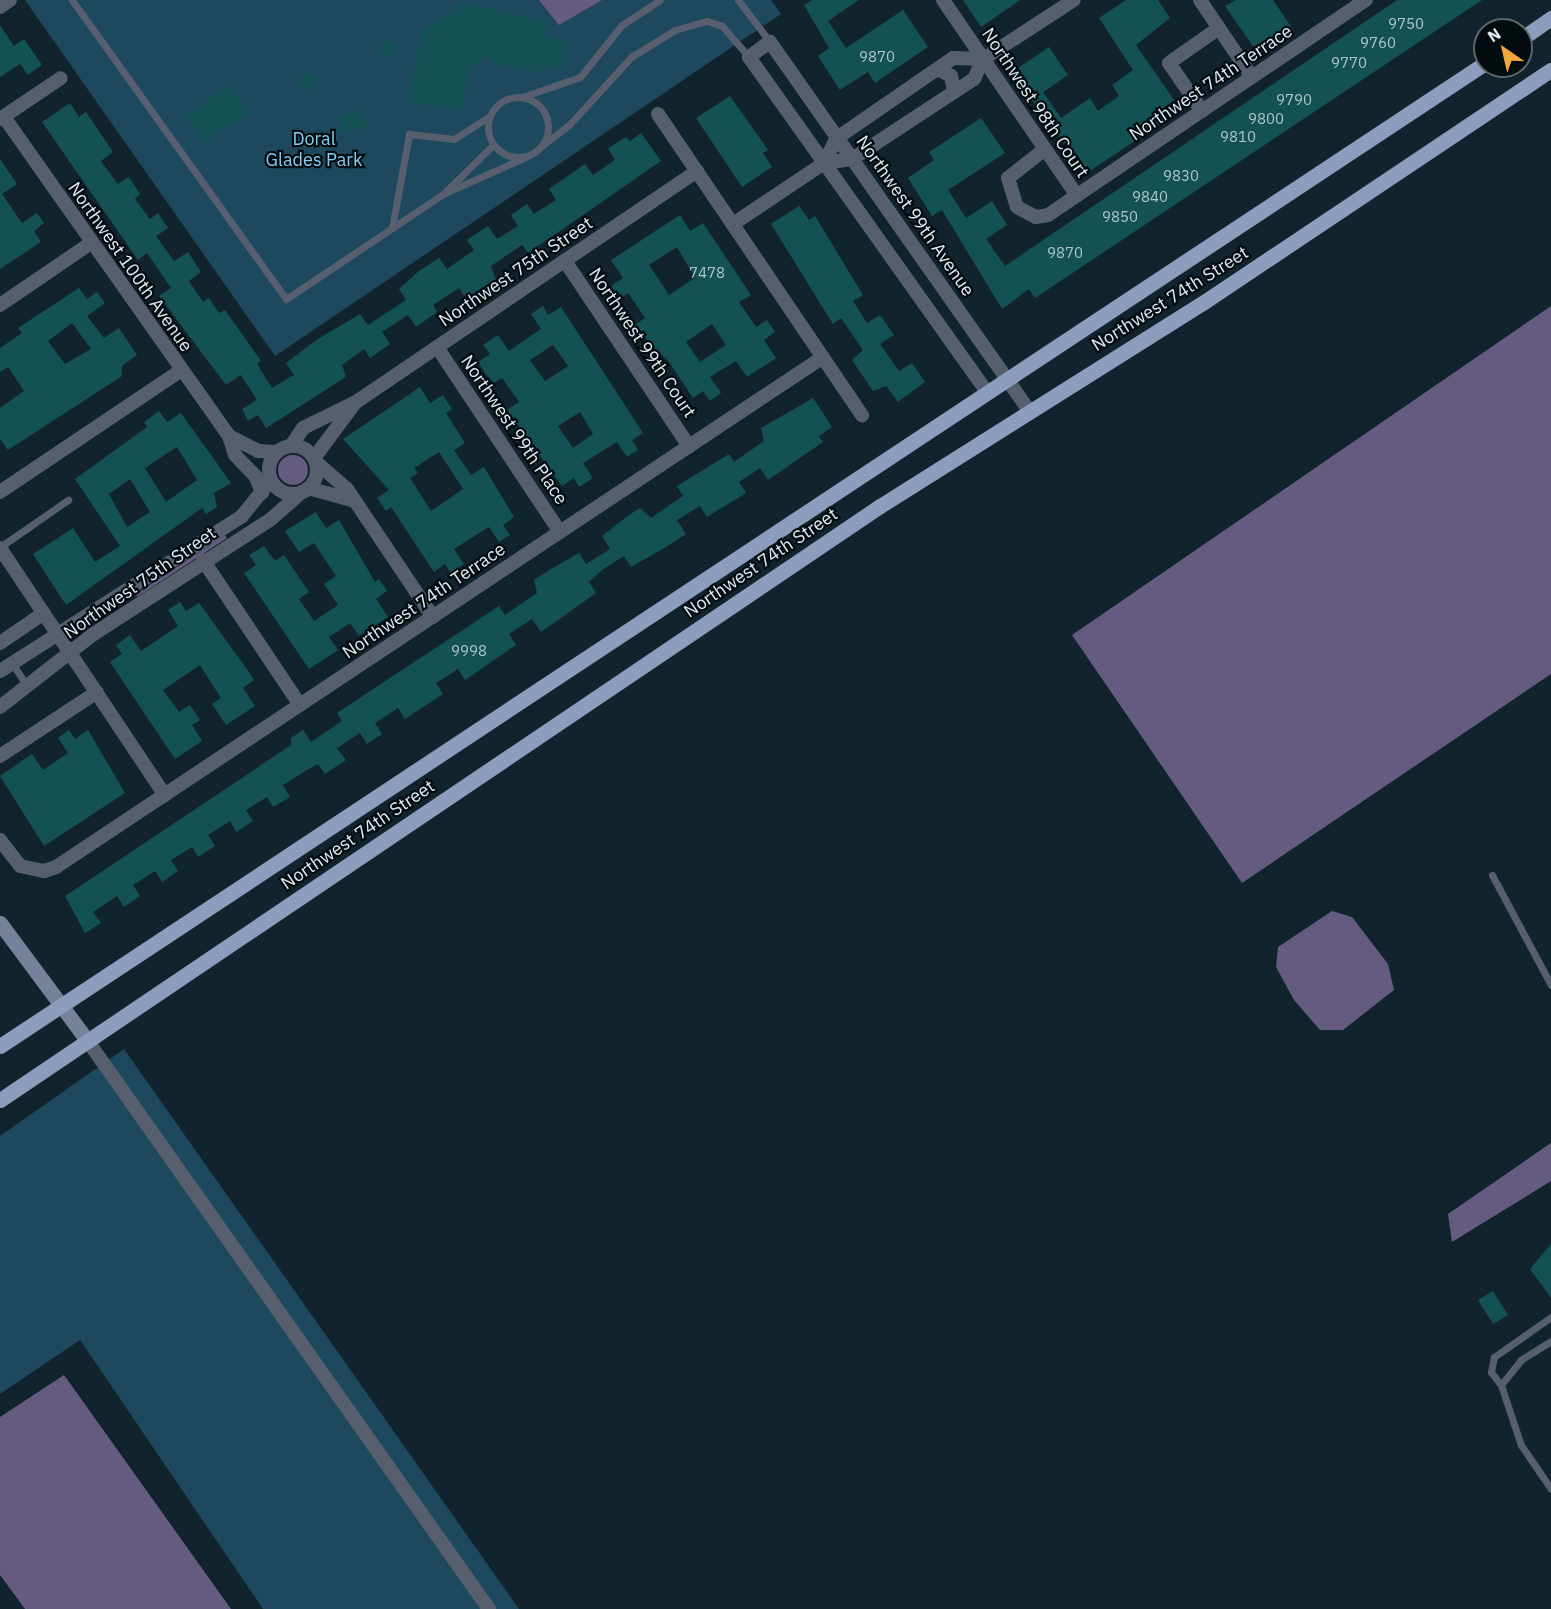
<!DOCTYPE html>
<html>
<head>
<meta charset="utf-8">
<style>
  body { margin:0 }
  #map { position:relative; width:1551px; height:1609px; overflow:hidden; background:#11242d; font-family:"IBM Plex Sans",sans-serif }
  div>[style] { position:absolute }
  .green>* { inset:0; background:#1d485d }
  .water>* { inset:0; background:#655b81 }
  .round { border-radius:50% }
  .building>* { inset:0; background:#145155 }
  .lane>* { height:7px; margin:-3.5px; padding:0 3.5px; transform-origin:3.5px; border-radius:3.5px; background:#575f6f }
  .lane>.ring { margin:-3.5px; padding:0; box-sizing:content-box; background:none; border:7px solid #575f6f; border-radius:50% }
  .street>* { height:14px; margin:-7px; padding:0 7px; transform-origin:7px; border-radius:7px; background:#575f6f }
  .street>.ring { margin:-7px; padding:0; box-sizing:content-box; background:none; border:14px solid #575f6f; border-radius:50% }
  .secondary>* { height:15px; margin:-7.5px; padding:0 7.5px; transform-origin:7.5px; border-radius:7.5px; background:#76829b }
  .primary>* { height:15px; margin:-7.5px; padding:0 7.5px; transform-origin:7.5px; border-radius:7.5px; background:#8d9dbe }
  span { translate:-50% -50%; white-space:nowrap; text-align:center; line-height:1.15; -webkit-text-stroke:4.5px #050c10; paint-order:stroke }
  .number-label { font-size:15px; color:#adc5cb }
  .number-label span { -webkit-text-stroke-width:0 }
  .street-label { font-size:18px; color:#e0ecf2 }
  .park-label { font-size:18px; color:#84cdf3 }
  .north { position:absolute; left:1473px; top:18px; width:60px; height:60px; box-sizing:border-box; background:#050c10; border:2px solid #5d666a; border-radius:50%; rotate:326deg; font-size:16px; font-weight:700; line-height:24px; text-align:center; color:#e0ecf2 }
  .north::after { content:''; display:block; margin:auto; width:21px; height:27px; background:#efa73d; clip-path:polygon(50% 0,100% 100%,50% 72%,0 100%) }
</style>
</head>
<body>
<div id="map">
  <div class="green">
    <div style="clip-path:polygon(25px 0,771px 0,781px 14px,275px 356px)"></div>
    <div style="clip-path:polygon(124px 1049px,519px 1609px,263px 1609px,80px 1340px,0 1394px,0 1136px)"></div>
  </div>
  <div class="water">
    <div style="clip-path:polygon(539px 0,602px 0,559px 25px)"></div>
    <div style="clip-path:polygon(1551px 306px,1551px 674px,1242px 883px,1072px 635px)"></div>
    <div class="round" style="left:278px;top:455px;width:30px;height:30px"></div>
    <div style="clip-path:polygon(225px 535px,227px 538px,137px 597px,136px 594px)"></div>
    <div style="clip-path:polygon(1332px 911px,1352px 917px,1388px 964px,1394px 990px,1343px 1030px,1320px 1030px,1294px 1000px,1276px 967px,1278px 947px)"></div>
    <div style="clip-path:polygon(1551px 1143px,1551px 1181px,1452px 1242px,1448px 1214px)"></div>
    <div style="clip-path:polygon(64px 1375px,231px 1609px,25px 1609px,0 1575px,0 1417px)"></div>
  </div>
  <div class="building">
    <div style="clip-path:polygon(812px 0,859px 0,828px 21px,846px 48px,903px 10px,928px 47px,875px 83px,868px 72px,840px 90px,818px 56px,829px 48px,804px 5px)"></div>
    <div style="clip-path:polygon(963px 0,1020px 0,981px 27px)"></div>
    <div style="clip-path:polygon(1126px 0,1158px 0,1170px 18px,1136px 45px,1181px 110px,1087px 173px,1011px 73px,1049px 47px,1068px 75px,1043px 92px,1061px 118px,1090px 98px,1098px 111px,1119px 96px,1112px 85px,1133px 70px,1099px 18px)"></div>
    <div style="clip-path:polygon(1236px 0,1273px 0,1294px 31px,1259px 55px,1225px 6px)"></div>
    <div style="clip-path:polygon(1397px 0,1482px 0,1035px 298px,1029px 289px,1002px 309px,942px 210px,932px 216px,908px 178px,934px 160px,929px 152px,981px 118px,1005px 153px,948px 190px,966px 218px,992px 201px,1007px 225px,986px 239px,1005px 266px)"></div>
    <div style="clip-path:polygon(463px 3px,548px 22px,545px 37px,568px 41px,563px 70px,541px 66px,540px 73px,492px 63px,489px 55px,470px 68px,461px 111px,409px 101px,421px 33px)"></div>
    <div style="clip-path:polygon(0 25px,14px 46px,24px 39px,42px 65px,28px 75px,20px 64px,0 77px)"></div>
    <div style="clip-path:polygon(387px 38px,398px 46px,390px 58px,378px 50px)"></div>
    <div style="clip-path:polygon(305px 71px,318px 78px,312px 90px,298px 84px)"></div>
    <div style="clip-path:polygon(230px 85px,249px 113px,205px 143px,186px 116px)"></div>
    <div style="clip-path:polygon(730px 96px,768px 150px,763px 153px,772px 167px,742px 187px,696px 118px)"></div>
    <div style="clip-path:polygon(70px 103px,79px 117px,86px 112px,113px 152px,101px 161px,118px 184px,129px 177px,140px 194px,135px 199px,150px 219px,158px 213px,168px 228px,156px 236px,174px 261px,188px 252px,201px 272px,189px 281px,203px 302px,209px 298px,219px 313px,225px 310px,261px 361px,257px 364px,272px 388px,294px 375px,286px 363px,318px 339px,360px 314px,368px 325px,406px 300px,399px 289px,419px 271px,439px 258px,447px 269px,474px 250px,467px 240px,488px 226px,497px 239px,518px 226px,511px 215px,527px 204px,534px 214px,556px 200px,549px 189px,585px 164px,593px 175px,615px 160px,608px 148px,626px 137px,630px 141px,641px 133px,661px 161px,528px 253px,522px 245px,491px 266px,496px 280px,466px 299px,459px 288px,433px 305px,437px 312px,416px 327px,408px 315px,382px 332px,390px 344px,370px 358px,364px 349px,342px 365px,346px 377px,266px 428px,258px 415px,248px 421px,242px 409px,257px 400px,241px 375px,226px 385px,159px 296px,171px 288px,147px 253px,138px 260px,42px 122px)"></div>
    <div style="clip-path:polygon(364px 110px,367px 127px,343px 132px,338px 116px)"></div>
    <div style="clip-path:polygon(0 159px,17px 184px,2px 194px,22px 223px,37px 213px,44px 223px,34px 231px,41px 242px,0 269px)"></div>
    <div style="clip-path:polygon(799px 206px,809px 220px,815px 216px,863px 295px,853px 301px,867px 323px,880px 315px,894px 335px,880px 344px,899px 371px,912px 363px,925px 382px,898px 402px,886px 386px,873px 391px,852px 360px,863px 350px,841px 318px,833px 324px,771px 224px)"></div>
    <div style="clip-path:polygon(evenodd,680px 215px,690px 231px,703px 223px,751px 295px,739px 302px,756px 327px,767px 320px,775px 332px,764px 340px,776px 358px,747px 377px,736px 361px,710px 377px,721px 393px,710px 401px,703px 391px,693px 398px,669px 362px,633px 326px,645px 318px,628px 293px,620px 299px,611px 286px,623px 278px,611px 260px,680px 215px,677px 247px,695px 278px,669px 295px,649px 265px,677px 247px,680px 215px,712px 324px,726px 345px,700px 362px,686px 342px,712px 324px)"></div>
    <div style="clip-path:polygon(evenodd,79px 288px,87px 299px,97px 292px,105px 303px,87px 316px,104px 338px,119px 328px,137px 355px,122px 366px,122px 376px,8px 450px,0 439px,0 408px,24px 391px,8px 367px,0 372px,0 348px,22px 333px,18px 328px,79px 288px,72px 323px,91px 349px,65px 364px,48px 341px,72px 323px)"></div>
    <div style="clip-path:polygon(evenodd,543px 306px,548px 315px,561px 307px,643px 433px,632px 440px,638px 450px,627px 457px,617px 442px,583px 463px,593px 478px,579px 487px,574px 478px,562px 486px,507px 410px,519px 402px,502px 378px,492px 384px,478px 362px,490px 354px,483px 345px,498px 335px,509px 351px,541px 329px,531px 314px,543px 306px,553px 345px,568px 366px,545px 381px,530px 360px,553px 345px,543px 306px,580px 412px,593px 434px,573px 448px,558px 426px,580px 412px)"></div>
    <div style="clip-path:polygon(evenodd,420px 387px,430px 403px,443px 395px,452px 409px,446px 413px,465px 443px,454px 450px,471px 475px,484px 467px,514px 517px,503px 525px,510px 535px,499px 542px,489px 527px,454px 549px,464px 564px,451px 573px,445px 564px,434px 572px,391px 507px,386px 511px,377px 498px,389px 490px,343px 439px,420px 387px,439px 452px,463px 489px,431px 511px,410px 478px,418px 473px,414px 468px,439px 452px)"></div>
    <div style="clip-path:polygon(813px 398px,832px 427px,819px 436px,823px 442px,768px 480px,760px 468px,739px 482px,746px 493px,707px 517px,700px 506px,677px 520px,686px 534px,666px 547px,631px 567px,624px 556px,602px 570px,589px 582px,596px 593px,561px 618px,541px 632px,532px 619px,509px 634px,516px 645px,481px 669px,465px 680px,458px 669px,436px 683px,443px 694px,420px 709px,405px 719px,398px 708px,375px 723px,382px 734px,367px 744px,360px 733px,337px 748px,346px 760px,325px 774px,318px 764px,307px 770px,283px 785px,290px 797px,273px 807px,267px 797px,246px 810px,253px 821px,236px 832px,230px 821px,208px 835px,215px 846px,198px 857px,192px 847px,171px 860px,178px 871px,162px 882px,155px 871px,133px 885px,140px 896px,124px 907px,117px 896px,93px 912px,101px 923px,85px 933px,65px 896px,291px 745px,291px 738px,303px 730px,311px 742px,342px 721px,337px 713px,481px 618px,499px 606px,505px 615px,537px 593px,534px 580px,546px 572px,579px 553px,586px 564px,610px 549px,602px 536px,629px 515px,640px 508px,651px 518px,683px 496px,677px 486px,729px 454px,734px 462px,764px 441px,761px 428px)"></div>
    <div style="clip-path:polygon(evenodd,159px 411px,167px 422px,181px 413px,231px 483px,214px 493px,217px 507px,206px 514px,202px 508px,66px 605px,33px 554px,73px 528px,95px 562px,120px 546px,75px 479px,147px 427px,144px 422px,159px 411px,177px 447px,197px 480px,166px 502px,145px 468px,177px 447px,159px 411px,130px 479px,150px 512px,127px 527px,109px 494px,130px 479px)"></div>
    <div style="clip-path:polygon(316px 512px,326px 528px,339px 520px,375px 582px,379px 579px,387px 591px,376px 599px,388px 617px,359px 636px,350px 623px,329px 637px,338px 650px,309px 669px,244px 573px,256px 565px,249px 555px,264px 546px,275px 561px,284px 555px,309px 592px,299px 599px,314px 621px,338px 605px,324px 584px,336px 576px,314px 543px,299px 552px,285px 531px)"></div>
    <div style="clip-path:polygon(180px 602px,186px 611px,199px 603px,246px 668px,254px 680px,243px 688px,255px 706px,226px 725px,212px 704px,221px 698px,200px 665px,163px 690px,179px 712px,190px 705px,200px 720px,192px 725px,202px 741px,175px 759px,110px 662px,122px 654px,116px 645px,130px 635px,141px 651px,178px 626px,168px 610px)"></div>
    <div style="clip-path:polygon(69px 730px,75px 739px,88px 730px,125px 793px,44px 846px,0 776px,32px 754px,43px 770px,68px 753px,58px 738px)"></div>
    <div style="clip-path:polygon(1551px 1244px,1551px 1298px,1530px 1269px)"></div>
    <div style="clip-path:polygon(1493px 1291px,1508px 1315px,1493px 1324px,1478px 1300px)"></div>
  </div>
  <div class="lane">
    <div style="left:72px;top:0;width:368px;rotate:54.4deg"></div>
    <div style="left:286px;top:299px;width:189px;rotate:-33.8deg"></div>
    <div style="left:443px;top:194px;width:70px;rotate:-44.4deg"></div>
    <div style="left:738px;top:0;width:53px;rotate:52.7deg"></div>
    <div style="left:522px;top:97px;width:61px;rotate:-19deg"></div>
    <div style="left:580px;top:77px;width:67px;rotate:-51.1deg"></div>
    <div style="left:622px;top:25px;width:45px;rotate:-33.3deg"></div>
    <div class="ring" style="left:488px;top:97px;width:53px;height:53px"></div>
    <div style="left:538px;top:149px;width:39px;rotate:-38deg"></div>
    <div style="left:569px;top:125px;width:92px;rotate:-47.6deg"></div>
    <div style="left:631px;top:57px;width:52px;rotate:-31.5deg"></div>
    <div style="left:675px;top:30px;width:33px;rotate:-16deg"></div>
    <div style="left:707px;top:21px;width:16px;rotate:18deg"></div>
    <div style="left:722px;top:26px;width:41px;rotate:48.9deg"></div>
    <div style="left:445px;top:193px;width:89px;rotate:-24deg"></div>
    <div style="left:392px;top:228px;width:96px;rotate:-79.7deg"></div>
    <div style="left:409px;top:134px;width:45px;rotate:6.3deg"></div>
    <div style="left:454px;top:139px;width:43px;rotate:-32.6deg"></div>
    <div style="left:0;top:547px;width:83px;rotate:-34.7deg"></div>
    <div style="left:12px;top:663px;width:27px;rotate:57deg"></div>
    <div style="left:1492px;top:875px;width:125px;rotate:61.8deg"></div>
    <div style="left:1551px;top:1341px;width:36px;rotate:148deg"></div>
    <div style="left:1521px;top:1360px;width:32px;rotate:129deg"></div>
    <div style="left:1501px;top:1385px;width:63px;rotate:71.6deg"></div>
    <div style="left:1521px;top:1445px;width:53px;rotate:55.7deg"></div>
    <div style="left:1501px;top:1385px;width:16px;rotate:-128deg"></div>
    <div style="left:1491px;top:1372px;width:15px;rotate:-79deg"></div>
    <div style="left:1494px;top:1357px;width:70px;rotate:-35.1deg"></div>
  </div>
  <div class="street">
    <div style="left:943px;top:0;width:237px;rotate:55.6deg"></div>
    <div style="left:1200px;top:0;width:93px;rotate:56deg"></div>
    <div style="left:0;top:7px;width:12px;rotate:-35deg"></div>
    <div style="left:938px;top:69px;width:15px;rotate:28deg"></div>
    <div style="left:951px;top:76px;width:16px;rotate:79deg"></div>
    <div style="left:1202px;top:111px;width:58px;rotate:-124.5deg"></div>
    <div style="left:1169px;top:63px;width:61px;rotate:-35deg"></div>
    <div style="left:658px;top:114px;width:364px;rotate:55.9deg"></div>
    <div style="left:4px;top:117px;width:390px;rotate:54.8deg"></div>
    <div style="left:229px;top:436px;width:20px;rotate:72deg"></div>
    <div style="left:235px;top:455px;width:30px;rotate:46deg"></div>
    <div style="left:256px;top:477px;width:17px;rotate:69deg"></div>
    <div style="left:0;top:119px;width:73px;rotate:-33.9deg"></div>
    <div style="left:1045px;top:149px;width:47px;rotate:141.9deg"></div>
    <div style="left:1008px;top:178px;width:30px;rotate:73deg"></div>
    <div style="left:1017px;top:207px;width:21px;rotate:28deg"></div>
    <div style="left:1036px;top:217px;width:12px;rotate:-9deg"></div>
    <div style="left:1048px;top:215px;width:384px;rotate:-34.1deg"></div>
    <div style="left:824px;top:163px;width:28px;rotate:-63deg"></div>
    <div style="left:837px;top:138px;width:141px;rotate:-34.6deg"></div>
    <div style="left:953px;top:58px;width:30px;rotate:2deg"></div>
    <div style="left:983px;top:59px;width:108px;rotate:-33deg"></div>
    <div style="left:733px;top:224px;width:110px;rotate:-33.8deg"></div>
    <div style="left:824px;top:163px;width:28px;rotate:-8deg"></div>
    <div style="left:852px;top:159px;width:146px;rotate:-33.3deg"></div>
    <div style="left:974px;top:79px;width:22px;rotate:-66deg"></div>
    <div style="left:565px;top:261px;width:223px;rotate:56.2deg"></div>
    <div style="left:0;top:305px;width:110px;rotate:-34.3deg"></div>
    <div style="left:437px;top:347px;width:222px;rotate:56.4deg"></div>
    <div style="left:987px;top:392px;width:411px;rotate:-125.4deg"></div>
    <div style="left:749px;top:57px;width:26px;rotate:-36deg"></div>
    <div style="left:770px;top:42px;width:450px;rotate:54.9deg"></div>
    <div style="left:229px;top:436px;width:33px;rotate:27deg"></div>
    <div style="left:258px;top:451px;width:19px;rotate:3deg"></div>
    <div style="left:291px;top:446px;width:22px;rotate:-56deg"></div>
    <div style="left:303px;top:428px;width:59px;rotate:-26.1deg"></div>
    <div style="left:356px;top:402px;width:412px;rotate:-34.1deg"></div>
    <div class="ring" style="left:269px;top:446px;width:34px;height:34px"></div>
    <div style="left:314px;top:458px;width:69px;rotate:-53.3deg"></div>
    <div style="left:316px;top:462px;width:41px;rotate:41.1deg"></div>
    <div style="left:347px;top:489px;width:154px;rotate:56.1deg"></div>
    <div style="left:308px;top:488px;width:49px;rotate:15.5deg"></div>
    <div style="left:0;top:492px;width:217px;rotate:-33.9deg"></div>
    <div style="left:0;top:548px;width:297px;rotate:56.3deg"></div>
    <div style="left:203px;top:560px;width:174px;rotate:56.2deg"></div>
    <div style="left:0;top:643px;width:53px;rotate:-34.3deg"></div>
    <div style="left:0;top:671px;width:287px;rotate:-32.6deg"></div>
    <div style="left:242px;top:516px;width:46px;rotate:-51.1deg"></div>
    <div style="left:0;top:707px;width:117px;rotate:-38deg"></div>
    <div style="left:92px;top:635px;width:213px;rotate:-32.9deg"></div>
    <div style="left:271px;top:519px;width:41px;rotate:-41.1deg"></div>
    <div style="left:0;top:756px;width:116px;rotate:-33.4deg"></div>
    <div style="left:0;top:840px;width:33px;rotate:52deg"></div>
    <div style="left:20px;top:866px;width:25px;rotate:12deg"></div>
    <div style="left:44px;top:871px;width:13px;rotate:-18deg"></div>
    <div style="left:56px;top:867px;width:921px;rotate:-33.62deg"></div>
    <div style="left:87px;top:1040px;width:697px;rotate:54.76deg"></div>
  </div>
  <div class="secondary">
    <div style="left:0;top:923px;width:146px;rotate:53.4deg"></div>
  </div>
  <div class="primary">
    <div style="left:1521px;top:39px;width:37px;rotate:-35deg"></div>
    <div style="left:0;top:1046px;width:1781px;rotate:-33.5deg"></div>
    <div style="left:0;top:1100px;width:1062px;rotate:-34.02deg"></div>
    <div style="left:880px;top:506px;width:383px;rotate:-32.2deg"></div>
    <div style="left:1204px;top:302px;width:417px;rotate:-33.8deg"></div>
  </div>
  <div class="number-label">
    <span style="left:1406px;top:24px">9750</span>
    <span style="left:1378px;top:43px">9760</span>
    <span style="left:877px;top:57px">9870</span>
    <span style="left:1349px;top:63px">9770</span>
    <span style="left:1294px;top:100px">9790</span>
    <span style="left:1266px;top:119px">9800</span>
    <span style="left:1238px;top:137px">9810</span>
    <span style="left:1181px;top:176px">9830</span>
    <span style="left:1150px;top:197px">9840</span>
    <span style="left:1120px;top:217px">9850</span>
    <span style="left:1065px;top:253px">9870</span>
    <span style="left:707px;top:273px">7478</span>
    <span style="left:469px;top:651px">9998</span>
  </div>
  <div class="street-label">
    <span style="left:1211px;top:83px;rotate:-34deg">Northwest 74th Terrace</span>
    <span style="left:1035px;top:103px;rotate:56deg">Northwest 98th Court</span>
    <span style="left:915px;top:216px;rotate:55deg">Northwest 99th Avenue</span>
    <span style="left:130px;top:267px;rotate:55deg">Northwest 100th Avenue</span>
    <span style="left:516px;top:272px;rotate:-34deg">Northwest 75th Street</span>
    <span style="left:1170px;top:299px;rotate:-32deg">Northwest 74th Street</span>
    <span style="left:642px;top:343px;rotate:56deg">Northwest 99th Court</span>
    <span style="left:514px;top:430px;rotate:56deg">Northwest 99th Place</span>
    <span style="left:761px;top:563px;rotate:-34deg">Northwest 74th Street</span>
    <span style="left:140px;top:583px;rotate:-35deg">Northwest 75th Street</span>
    <span style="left:424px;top:601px;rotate:-34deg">Northwest 74th Terrace</span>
    <span style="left:358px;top:835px;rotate:-34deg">Northwest 74th Street</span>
  </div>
  <div class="park-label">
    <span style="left:314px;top:150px">Doral<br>Glades Park</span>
  </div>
  <div class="north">N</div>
</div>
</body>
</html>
